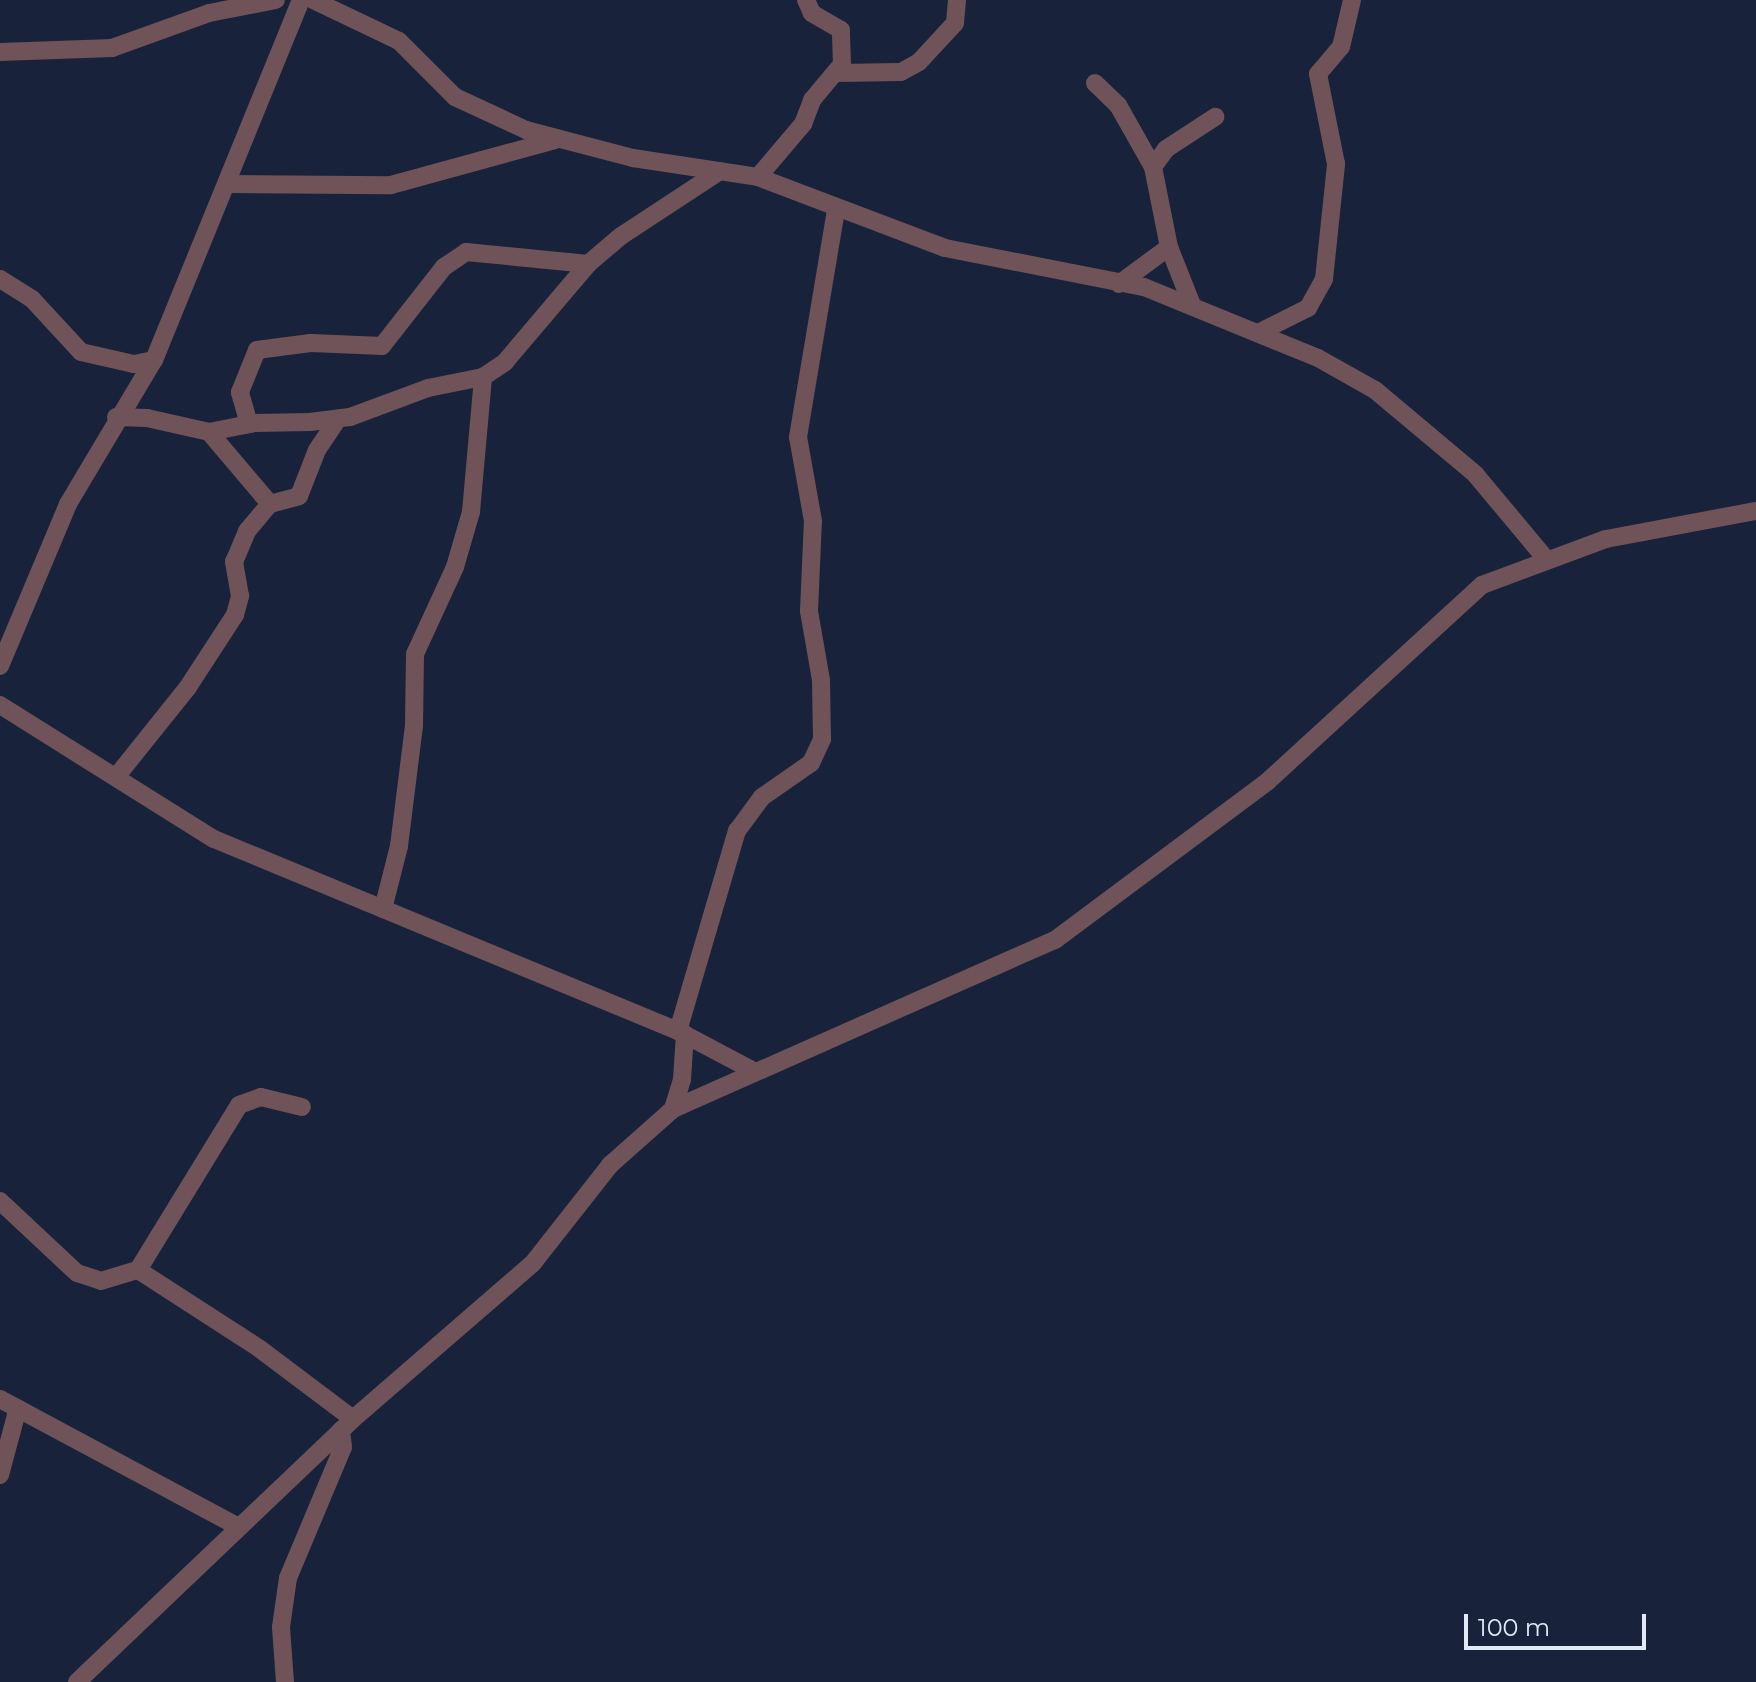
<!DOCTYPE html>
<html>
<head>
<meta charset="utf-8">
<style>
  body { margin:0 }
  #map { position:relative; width:1756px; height:1682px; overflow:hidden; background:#18233b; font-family:Montserrat,sans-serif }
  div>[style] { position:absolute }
  .minor>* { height:18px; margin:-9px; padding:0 9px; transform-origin:9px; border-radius:9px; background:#6f5358 }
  span { translate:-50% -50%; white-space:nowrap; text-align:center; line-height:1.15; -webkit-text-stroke:8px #18233b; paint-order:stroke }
  .scale { position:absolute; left:1464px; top:1614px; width:182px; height:36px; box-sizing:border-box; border:4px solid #e2eafa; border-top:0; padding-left:10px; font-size:24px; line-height:28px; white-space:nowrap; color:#e2eafa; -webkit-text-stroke:6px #18233b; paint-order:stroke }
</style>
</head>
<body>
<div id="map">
  <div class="minor">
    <div style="left:313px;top:0;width:95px;rotate:25.5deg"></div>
    <div style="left:399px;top:41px;width:79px;rotate:45deg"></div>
    <div style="left:455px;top:97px;width:78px;rotate:24.9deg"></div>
    <div style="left:526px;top:130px;width:111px;rotate:14.7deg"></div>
    <div style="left:633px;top:158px;width:126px;rotate:8.6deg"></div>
    <div style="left:758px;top:177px;width:200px;rotate:20.8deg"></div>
    <div style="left:945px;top:248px;width:203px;rotate:11.1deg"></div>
    <div style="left:1144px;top:287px;width:188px;rotate:22.2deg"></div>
    <div style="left:1318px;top:358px;width:65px;rotate:29.3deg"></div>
    <div style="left:1375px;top:390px;width:131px;rotate:40deg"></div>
    <div style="left:1475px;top:474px;width:112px;rotate:50.1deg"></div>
    <div style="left:0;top:52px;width:112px;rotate:-2deg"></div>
    <div style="left:112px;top:48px;width:103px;rotate:-19.8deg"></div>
    <div style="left:209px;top:13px;width:68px;rotate:-11deg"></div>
    <div style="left:838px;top:73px;width:63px;rotate:-0.9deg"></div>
    <div style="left:901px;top:72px;width:21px;rotate:-29deg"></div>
    <div style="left:919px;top:62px;width:53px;rotate:-47.3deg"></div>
    <div style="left:955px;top:23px;width:23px;rotate:-85deg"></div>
    <div style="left:1095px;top:83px;width:32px;rotate:44deg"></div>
    <div style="left:1118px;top:105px;width:71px;rotate:60.6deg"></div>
    <div style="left:1153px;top:167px;width:82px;rotate:78.7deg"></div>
    <div style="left:1169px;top:247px;width:62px;rotate:68.4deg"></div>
    <div style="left:1153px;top:167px;width:22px;rotate:-54deg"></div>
    <div style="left:1166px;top:149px;width:59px;rotate:-33.1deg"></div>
    <div style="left:758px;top:177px;width:70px;rotate:-49.7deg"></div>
    <div style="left:803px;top:124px;width:26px;rotate:-69deg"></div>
    <div style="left:812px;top:100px;width:47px;rotate:-50.2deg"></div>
    <div style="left:842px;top:64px;width:34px;rotate:-92deg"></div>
    <div style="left:841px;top:30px;width:34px;rotate:-150deg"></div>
    <div style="left:812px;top:13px;width:14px;rotate:-115deg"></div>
    <div style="left:228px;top:184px;width:163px;rotate:0.4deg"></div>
    <div style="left:391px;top:185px;width:170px;rotate:-15.3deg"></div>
    <div style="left:0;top:279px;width:38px;rotate:32deg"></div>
    <div style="left:32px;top:299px;width:72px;rotate:47.2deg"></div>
    <div style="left:81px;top:352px;width:54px;rotate:12.8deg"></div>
    <div style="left:134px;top:364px;width:20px;rotate:-11deg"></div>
    <div style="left:1119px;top:284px;width:62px;rotate:-36.5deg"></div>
    <div style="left:1260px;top:332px;width:54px;rotate:-26.6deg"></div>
    <div style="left:1308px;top:308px;width:33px;rotate:-61deg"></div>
    <div style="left:1324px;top:279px;width:116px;rotate:-84deg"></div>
    <div style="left:1336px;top:164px;width:92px;rotate:-101.3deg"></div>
    <div style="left:1318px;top:74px;width:35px;rotate:-50deg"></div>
    <div style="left:1341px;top:47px;width:48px;rotate:-76.8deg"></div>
    <div style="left:116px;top:417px;width:31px;rotate:2deg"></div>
    <div style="left:147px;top:418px;width:64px;rotate:12.7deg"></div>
    <div style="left:209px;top:432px;width:47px;rotate:-11.1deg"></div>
    <div style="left:255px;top:423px;width:55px;rotate:-1deg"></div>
    <div style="left:310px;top:422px;width:40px;rotate:-7.1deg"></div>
    <div style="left:350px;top:417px;width:83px;rotate:-20.4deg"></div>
    <div style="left:428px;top:388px;width:56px;rotate:-11.3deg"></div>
    <div style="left:483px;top:377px;width:27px;rotate:-34deg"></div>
    <div style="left:505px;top:362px;width:128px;rotate:-49.7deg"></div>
    <div style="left:588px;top:264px;width:43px;rotate:-40.3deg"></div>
    <div style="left:621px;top:236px;width:118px;rotate:-33.3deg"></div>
    <div style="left:249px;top:424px;width:33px;rotate:-106deg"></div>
    <div style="left:240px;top:392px;width:45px;rotate:-68deg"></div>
    <div style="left:257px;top:350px;width:54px;rotate:-7.4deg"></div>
    <div style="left:311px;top:343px;width:71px;rotate:2.4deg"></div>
    <div style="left:382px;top:346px;width:100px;rotate:-51.9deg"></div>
    <div style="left:444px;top:267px;width:27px;rotate:-34deg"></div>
    <div style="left:466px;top:252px;width:123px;rotate:5.6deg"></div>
    <div style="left:209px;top:432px;width:94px;rotate:49.7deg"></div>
    <div style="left:0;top:666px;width:176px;rotate:-67.2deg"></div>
    <div style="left:68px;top:504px;width:168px;rotate:-59.2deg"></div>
    <div style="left:154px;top:360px;width:389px;rotate:-67.8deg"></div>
    <div style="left:0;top:705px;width:252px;rotate:32.1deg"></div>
    <div style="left:214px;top:839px;width:502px;rotate:22.48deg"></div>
    <div style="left:678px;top:1031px;width:86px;rotate:27.8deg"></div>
    <div style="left:116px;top:777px;width:115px;rotate:-51.3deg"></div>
    <div style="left:188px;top:687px;width:86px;rotate:-56.9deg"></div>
    <div style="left:235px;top:615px;width:20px;rotate:-75deg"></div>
    <div style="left:240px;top:596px;width:35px;rotate:-100deg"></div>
    <div style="left:234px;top:562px;width:34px;rotate:-67deg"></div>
    <div style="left:247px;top:531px;width:35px;rotate:-50deg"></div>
    <div style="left:270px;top:504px;width:30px;rotate:-15deg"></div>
    <div style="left:299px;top:496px;width:49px;rotate:-68.6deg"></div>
    <div style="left:317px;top:450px;width:37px;rotate:-56deg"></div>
    <div style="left:383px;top:909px;width:65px;rotate:-75.7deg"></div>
    <div style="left:399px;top:846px;width:121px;rotate:-82.9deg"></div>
    <div style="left:414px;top:726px;width:72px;rotate:-89.2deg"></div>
    <div style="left:415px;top:654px;width:96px;rotate:-65.3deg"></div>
    <div style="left:455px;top:567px;width:57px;rotate:-73.8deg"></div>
    <div style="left:471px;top:512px;width:136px;rotate:-84.9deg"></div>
    <div style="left:678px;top:1031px;width:209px;rotate:-73.6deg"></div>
    <div style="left:737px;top:831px;width:42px;rotate:-53.7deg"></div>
    <div style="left:762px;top:797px;width:60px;rotate:-34.8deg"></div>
    <div style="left:811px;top:763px;width:26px;rotate:-65deg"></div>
    <div style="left:822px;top:739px;width:59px;rotate:-91deg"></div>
    <div style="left:821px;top:680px;width:70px;rotate:-99.9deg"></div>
    <div style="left:809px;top:611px;width:90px;rotate:-87.5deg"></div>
    <div style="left:813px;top:521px;width:85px;rotate:-100.1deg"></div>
    <div style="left:798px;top:437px;width:231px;rotate:-80.5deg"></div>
    <div style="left:673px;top:1109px;width:31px;rotate:-73deg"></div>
    <div style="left:682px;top:1079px;width:45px;rotate:-86.2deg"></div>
    <div style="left:0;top:1201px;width:105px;rotate:43.1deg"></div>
    <div style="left:77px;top:1273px;width:25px;rotate:18deg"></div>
    <div style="left:101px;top:1281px;width:39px;rotate:-17deg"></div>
    <div style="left:138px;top:1270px;width:145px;rotate:32.9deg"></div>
    <div style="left:260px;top:1349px;width:116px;rotate:37deg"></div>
    <div style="left:138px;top:1270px;width:193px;rotate:-58.5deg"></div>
    <div style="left:239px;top:1105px;width:23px;rotate:-20deg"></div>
    <div style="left:261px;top:1097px;width:42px;rotate:13.7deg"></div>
    <div style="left:0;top:1399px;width:269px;rotate:28.2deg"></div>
    <div style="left:0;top:1475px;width:69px;rotate:-75deg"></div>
    <div style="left:77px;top:1682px;width:381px;rotate:-43.6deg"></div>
    <div style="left:353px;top:1419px;width:238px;rotate:-40.9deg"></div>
    <div style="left:533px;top:1263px;width:125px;rotate:-51.8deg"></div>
    <div style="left:610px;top:1165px;width:84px;rotate:-41.6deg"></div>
    <div style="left:673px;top:1109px;width:418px;rotate:-23.9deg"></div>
    <div style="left:1055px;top:940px;width:266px;rotate:-36.7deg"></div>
    <div style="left:1268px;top:781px;width:290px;rotate:-42.5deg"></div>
    <div style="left:1482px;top:585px;width:132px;rotate:-20.4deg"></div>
    <div style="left:1606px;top:539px;width:153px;rotate:-10.6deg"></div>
    <div style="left:285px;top:1682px;width:55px;rotate:-94.2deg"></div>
    <div style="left:281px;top:1627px;width:49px;rotate:-81.9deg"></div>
    <div style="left:288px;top:1578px;width:142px;rotate:-67.2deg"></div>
    <div style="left:343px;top:1447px;width:17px;rotate:-97deg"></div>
  </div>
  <div class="scale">100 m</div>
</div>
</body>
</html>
